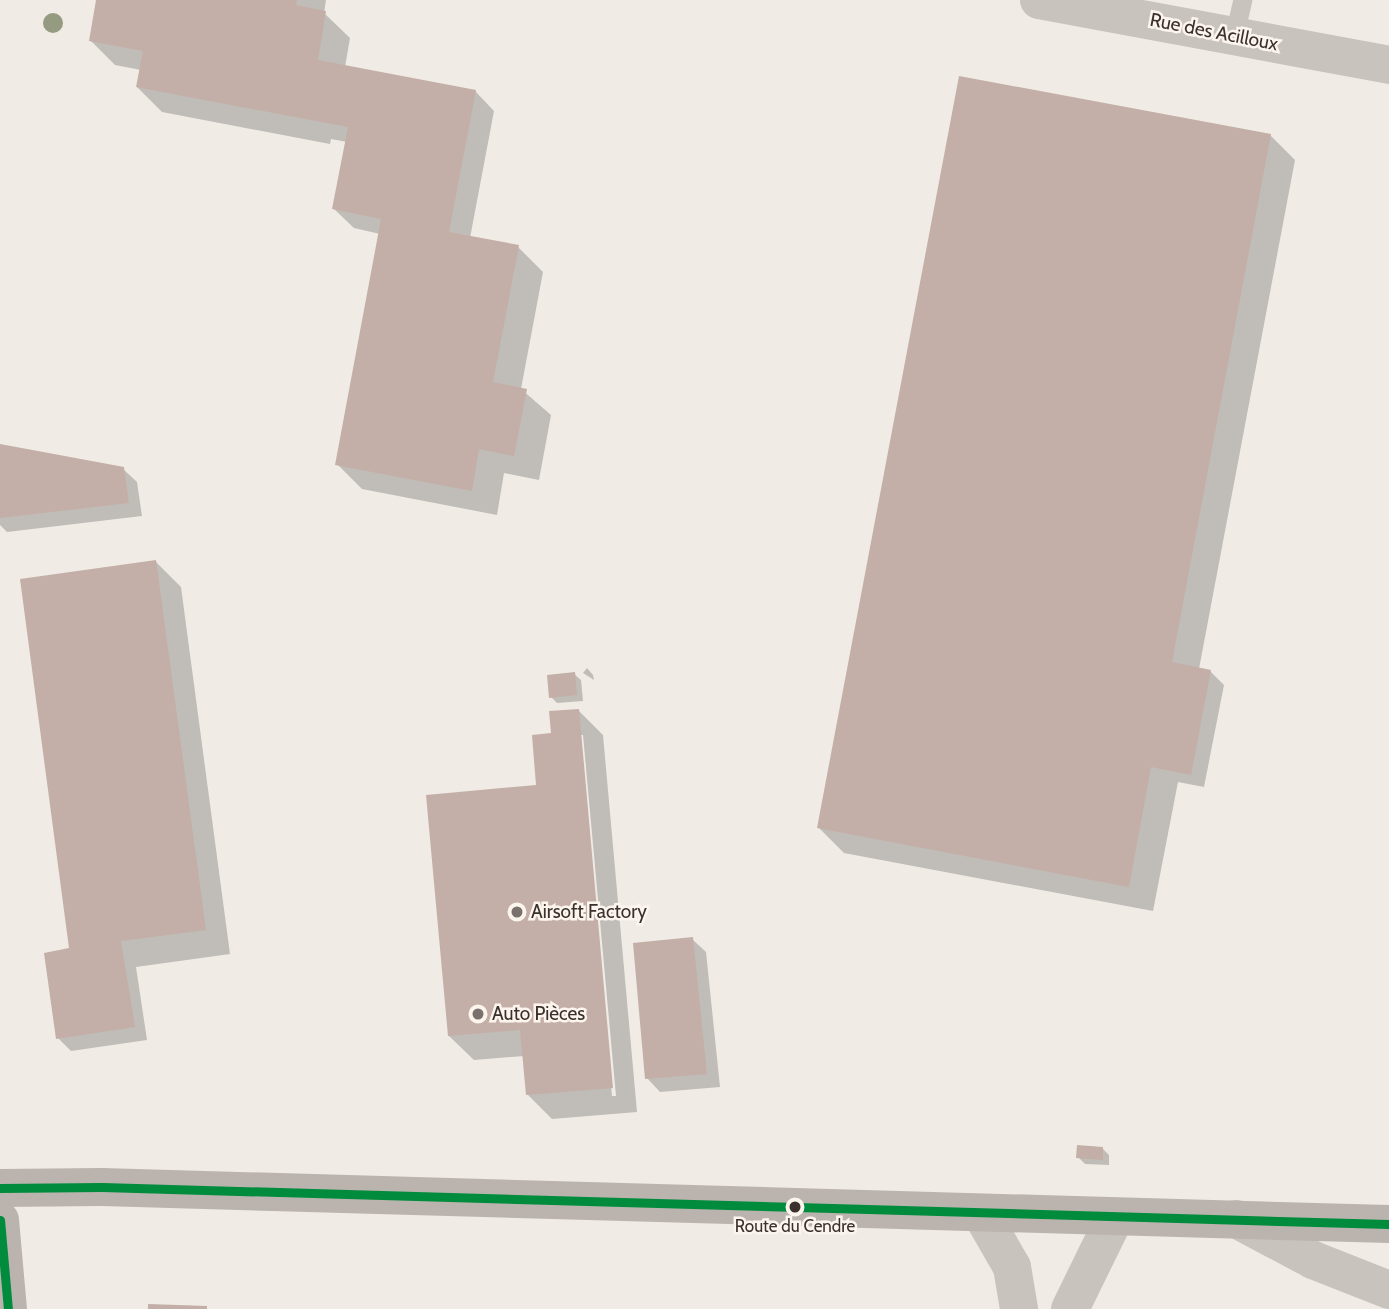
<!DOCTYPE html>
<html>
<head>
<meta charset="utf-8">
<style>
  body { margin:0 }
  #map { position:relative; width:1389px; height:1309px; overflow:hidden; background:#f0ebe5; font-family:Cabin,sans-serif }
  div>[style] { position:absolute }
  .shadow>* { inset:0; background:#0003 }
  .building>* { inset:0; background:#c3afa7 }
  .lane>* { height:19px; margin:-9.5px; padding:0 9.5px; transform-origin:9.5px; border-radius:9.5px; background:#c9c3be }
  .street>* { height:38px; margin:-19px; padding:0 19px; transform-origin:19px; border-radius:19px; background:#c9c3be }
  .secondary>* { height:38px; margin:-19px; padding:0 19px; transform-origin:19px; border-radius:19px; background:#bab3ae }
  .bus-1>* { height:9px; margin:-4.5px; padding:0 4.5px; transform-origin:4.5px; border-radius:4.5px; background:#008c3c }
  .trees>* { width:20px; height:20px; margin:-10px; border-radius:50%; background:#959b80 }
  .dots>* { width:19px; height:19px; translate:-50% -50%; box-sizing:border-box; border:4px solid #fbf5ee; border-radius:50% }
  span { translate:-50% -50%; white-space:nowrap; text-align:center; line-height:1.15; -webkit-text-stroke:5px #fbf5ee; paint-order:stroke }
  .bus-label { font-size:17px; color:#3b302b }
  .street-label { font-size:19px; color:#3b302b }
  .poi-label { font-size:19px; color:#3b302b }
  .left { translate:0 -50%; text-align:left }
</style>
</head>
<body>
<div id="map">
  <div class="shadow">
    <div style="clip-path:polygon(98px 0,326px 0,324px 13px,350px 38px,345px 67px,475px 91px,494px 111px,470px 238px,518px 247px,543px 272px,521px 389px,551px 415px,539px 480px,504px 473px,497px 515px,362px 489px,337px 464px,380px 234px,354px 228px,334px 209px,347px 142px,331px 139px,330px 144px,162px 112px,137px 87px,141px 70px,115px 65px,90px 40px)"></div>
    <div style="clip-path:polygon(1270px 135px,1295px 160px,1199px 669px,1210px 671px,1224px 685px,1204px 787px,1178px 782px,1153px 911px,844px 853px,819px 828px)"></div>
    <div style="clip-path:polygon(0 445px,123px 469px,137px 482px,142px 516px,7px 532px,0 525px)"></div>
    <div style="clip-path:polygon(156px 562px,181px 587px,230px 954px,136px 967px,147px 1040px,71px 1051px,58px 1038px)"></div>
    <div style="clip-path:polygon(587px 668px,593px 675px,594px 680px,583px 673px)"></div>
    <div style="clip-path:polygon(574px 674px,581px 680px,583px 701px,557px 703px,551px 697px)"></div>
    <div style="clip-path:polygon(evenodd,578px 710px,603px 735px,637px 1112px,552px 1119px,527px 1094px,524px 1056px,474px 1060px,449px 1036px,553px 735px,578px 710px,579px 735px,583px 735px,616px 1096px,612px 1096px,579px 735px)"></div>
    <div style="clip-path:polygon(692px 939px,706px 952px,720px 1087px,660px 1092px,647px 1078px)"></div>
    <div style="clip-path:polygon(1103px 1149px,1109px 1155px,1109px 1165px,1085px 1164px,1078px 1157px)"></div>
  </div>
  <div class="building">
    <div style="clip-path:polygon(96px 0,297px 0,296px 5px,326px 11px,318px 60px,476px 90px,449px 232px,519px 245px,493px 382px,527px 389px,514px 456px,479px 449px,472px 491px,335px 465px,381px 219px,332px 209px,348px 127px,136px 87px,143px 51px,89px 41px)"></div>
    <div style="clip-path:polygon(959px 76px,1271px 134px,1172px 662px,1211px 670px,1191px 775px,1151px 767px,1129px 887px,817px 828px)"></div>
    <div style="clip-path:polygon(0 444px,124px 467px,129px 503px,0 518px)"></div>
    <div style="clip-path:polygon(156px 560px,206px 930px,121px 941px,135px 1027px,56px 1039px,44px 953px,69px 948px,20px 579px)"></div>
    <div style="clip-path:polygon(575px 672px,577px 695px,549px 698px,547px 675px)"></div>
    <div style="clip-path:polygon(579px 709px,613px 1088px,526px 1095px,520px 1030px,448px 1036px,426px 795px,536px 785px,532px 735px,551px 733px,549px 711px)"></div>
    <div style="clip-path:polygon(693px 937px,707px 1074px,645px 1079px,633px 943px)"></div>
    <div style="clip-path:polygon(1077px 1145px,1103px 1147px,1103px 1160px,1076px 1158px)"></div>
    <div style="clip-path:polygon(148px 1304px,207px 1306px,207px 1309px,148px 1309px)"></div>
  </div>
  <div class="lane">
    <div style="left:1234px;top:36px;width:37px;rotate:-77deg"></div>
  </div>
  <div class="street">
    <div style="left:1039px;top:0;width:356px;rotate:10.5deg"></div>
    <div style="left:982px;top:1215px;width:60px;rotate:60deg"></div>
    <div style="left:1012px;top:1267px;width:43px;rotate:80.5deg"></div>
    <div style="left:1236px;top:1219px;width:87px;rotate:28deg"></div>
    <div style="left:1313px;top:1260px;width:82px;rotate:21.5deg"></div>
    <div style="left:1070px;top:1309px;width:102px;rotate:-63.9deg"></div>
  </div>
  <div class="secondary">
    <div style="left:0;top:1188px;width:102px;rotate:-0.6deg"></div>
    <div style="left:102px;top:1187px;width:1288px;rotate:1.65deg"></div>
    <div style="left:0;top:1220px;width:89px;rotate:84.9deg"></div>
  </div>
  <div class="bus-1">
    <div style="left:0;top:1188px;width:102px;rotate:-0.6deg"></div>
    <div style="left:102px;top:1187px;width:1288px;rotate:1.65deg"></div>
    <div style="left:0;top:1220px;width:89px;rotate:84.9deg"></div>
  </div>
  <div class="trees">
    <div style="left:53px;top:23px"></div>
  </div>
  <div class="dots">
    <div style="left:517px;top:912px;background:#7a716c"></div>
    <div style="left:478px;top:1014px;background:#7a716c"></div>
    <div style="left:795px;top:1207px;background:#3b302b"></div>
  </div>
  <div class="bus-label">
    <span style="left:795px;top:1227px">Route du Cendre</span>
  </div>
  <div class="street-label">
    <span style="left:1214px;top:32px;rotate:11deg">Rue des Acilloux</span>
  </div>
  <div class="poi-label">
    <span class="left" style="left:531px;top:912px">Airsoft Factory</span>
    <span class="left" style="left:492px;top:1014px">Auto Pièces</span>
  </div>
</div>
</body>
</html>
